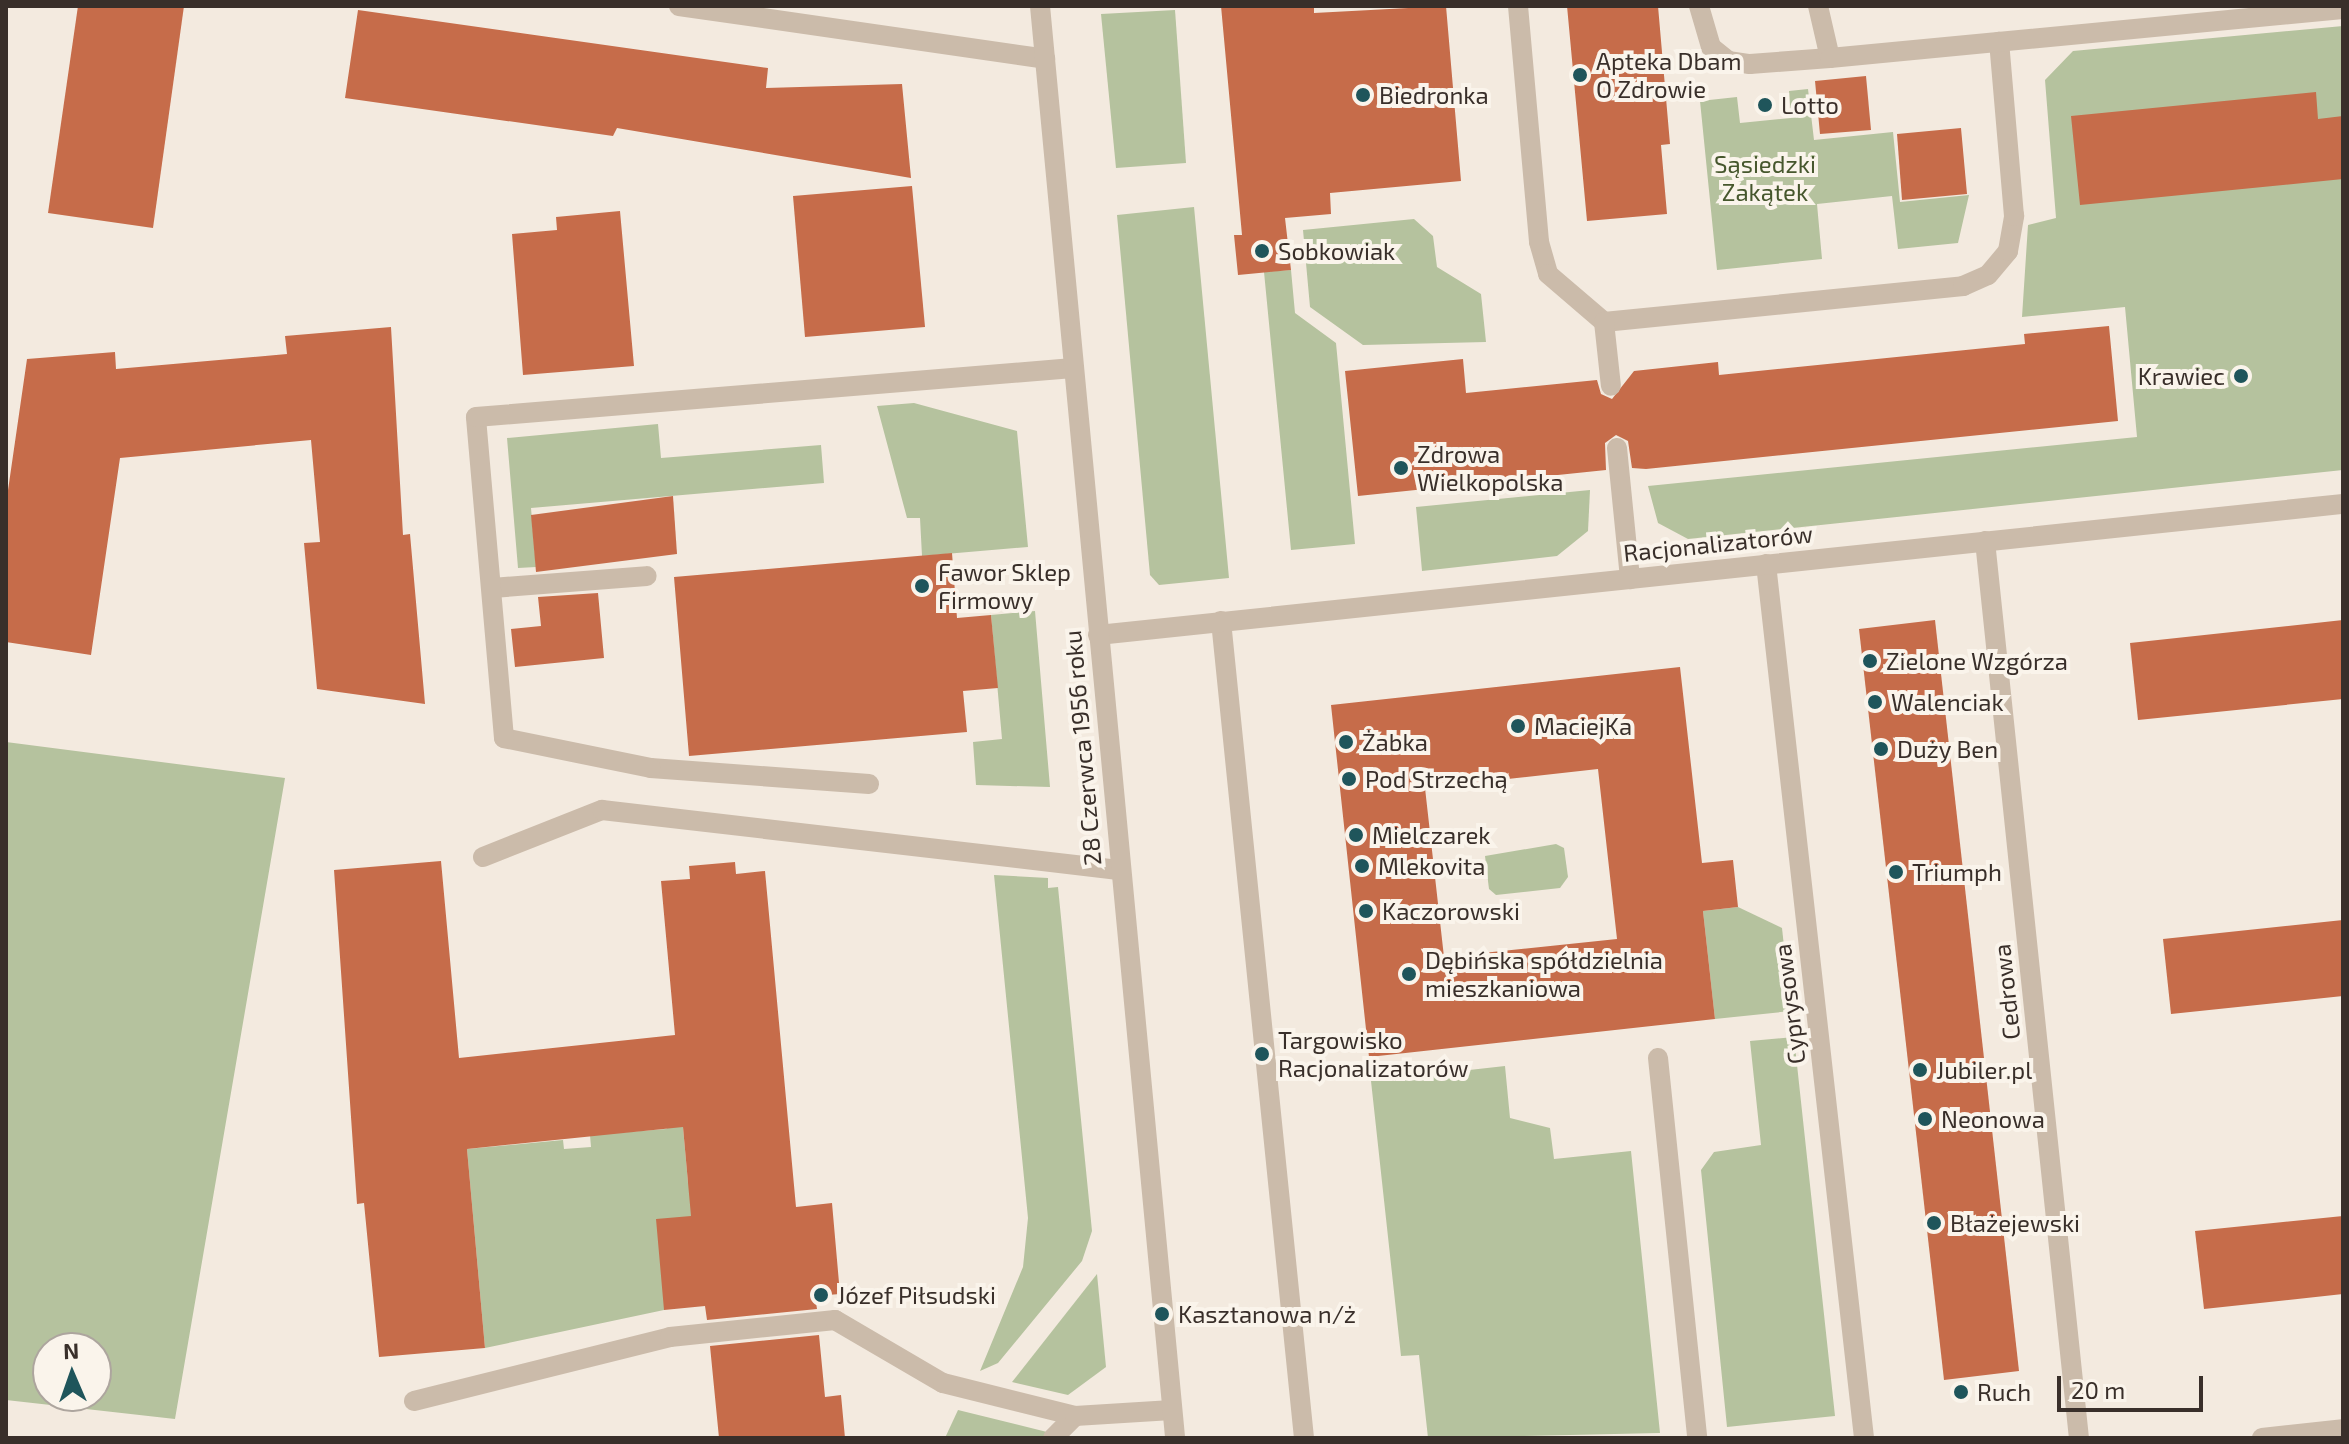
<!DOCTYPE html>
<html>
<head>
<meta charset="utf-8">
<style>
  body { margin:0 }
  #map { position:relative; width:2349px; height:1444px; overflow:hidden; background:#f3eadf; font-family:"Exo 2",sans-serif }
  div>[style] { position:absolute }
  .green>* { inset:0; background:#b5c29e }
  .building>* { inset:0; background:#c66c4a }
  .service>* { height:20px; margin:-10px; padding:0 10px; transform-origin:10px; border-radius:10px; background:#cbbbaa }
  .minor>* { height:20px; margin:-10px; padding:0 10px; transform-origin:10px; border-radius:10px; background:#cbbbaa }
  .tertiary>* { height:20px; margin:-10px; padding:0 10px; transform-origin:10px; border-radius:10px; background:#cbbbaa }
  .dots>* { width:22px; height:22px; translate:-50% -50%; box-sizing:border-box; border:4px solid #faf4eb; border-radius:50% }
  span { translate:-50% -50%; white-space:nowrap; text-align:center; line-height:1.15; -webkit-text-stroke:8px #faf4eb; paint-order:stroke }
  .poi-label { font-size:24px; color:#392f2a }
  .left { translate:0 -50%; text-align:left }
  .right { translate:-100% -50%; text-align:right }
  .park-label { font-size:24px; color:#46572d }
  .street-label { font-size:24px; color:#392f2a }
  .frame { position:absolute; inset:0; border:8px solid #392f2a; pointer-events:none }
  .north { position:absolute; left:32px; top:1332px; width:80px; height:80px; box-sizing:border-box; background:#faf4eb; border:2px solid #ada59e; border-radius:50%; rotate:358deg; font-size:22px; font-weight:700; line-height:32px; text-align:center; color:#392f2a }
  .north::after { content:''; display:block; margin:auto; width:28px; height:36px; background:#1f555b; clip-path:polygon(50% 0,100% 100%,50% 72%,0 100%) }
  .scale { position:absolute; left:2057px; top:1376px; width:146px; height:36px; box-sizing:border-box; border:4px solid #392f2a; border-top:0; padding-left:10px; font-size:24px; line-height:28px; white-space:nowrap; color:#392f2a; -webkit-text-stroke:6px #faf4eb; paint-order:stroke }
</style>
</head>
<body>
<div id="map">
  <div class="green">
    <div style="clip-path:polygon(1175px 10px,1186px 163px,1116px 168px,1101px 14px)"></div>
    <div style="clip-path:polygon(2343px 26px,2343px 470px,1688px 539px,1658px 523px,1648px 486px,2137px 437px,2125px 307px,2022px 317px,2028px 225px,2056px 218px,2045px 80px,2073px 51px)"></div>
    <div style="clip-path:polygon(1808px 89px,1814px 140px,1893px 132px,1900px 202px,1969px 195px,1958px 243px,1898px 249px,1892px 196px,1817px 204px,1822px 259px,1717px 270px,1700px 101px,1737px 97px,1740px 123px,1791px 118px,1789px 91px)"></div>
    <div style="clip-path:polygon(1194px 207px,1229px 578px,1159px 585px,1150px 575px,1117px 215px)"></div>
    <div style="clip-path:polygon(1414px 219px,1433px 236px,1437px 267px,1481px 294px,1486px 342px,1363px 345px,1310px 307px,1303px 230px)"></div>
    <div style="clip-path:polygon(1291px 270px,1295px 313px,1336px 343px,1355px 544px,1291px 550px,1264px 272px)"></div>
    <div style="clip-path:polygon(914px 403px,1017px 431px,1028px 547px,922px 556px,920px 518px,907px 518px,877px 406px)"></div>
    <div style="clip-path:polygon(658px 424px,661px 458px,821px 445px,824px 483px,531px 508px,536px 567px,518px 568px,507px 438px)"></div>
    <div style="clip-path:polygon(1590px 490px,1588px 531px,1557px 556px,1422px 571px,1416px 507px)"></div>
    <div style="clip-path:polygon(1035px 611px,1050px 787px,976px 785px,973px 742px,1002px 739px,991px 615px)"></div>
    <div style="clip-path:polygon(evenodd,6px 742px,285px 778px,175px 1419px,6px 1400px,6px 742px,48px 1348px,96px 1348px,96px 1396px,48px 1396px,48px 1348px)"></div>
    <div style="clip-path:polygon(1556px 844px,1564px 848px,1568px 877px,1560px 888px,1496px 895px,1489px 889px,1485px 856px)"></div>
    <div style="clip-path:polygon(994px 875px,1048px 878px,1048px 888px,1058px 887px,1092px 1231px,1082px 1261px,998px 1363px,980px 1371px,1023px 1267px,1028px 1218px)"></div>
    <div style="clip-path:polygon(1738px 907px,1782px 928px,1791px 1011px,1715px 1019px,1703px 911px)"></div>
    <div style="clip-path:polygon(1794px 1037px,1835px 1416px,1727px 1427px,1701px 1170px,1714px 1152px,1761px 1145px,1750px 1041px)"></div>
    <div style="clip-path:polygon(1505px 1066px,1510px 1118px,1550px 1128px,1554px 1159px,1631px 1151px,1660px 1433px,1428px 1438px,1419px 1355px,1401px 1356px,1371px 1081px)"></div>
    <div style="clip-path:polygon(682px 1116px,688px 1183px,711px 1182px,664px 1310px,485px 1348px,467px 1149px,563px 1140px,564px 1149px,591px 1147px,590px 1135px,666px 1129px)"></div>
    <div style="clip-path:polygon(1097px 1274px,1106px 1367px,1068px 1395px,1012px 1382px)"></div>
    <div style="clip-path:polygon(958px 1410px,1071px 1438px,945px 1438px)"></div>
  </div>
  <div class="building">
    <div style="clip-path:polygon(78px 6px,184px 6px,153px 228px,48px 213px)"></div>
    <div style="clip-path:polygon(1221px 6px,1314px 6px,1314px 13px,1446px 6px,1461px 181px,1330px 193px,1331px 214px,1285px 218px,1291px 270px,1238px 275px,1234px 235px,1242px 235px)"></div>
    <div style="clip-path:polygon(1567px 6px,1658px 6px,1670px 144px,1661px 145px,1667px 214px,1587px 221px)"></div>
    <div style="clip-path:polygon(358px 10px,768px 68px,766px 88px,902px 84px,911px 178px,617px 128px,613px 136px,345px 98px)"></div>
    <div style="clip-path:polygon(1866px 76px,1871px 130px,1820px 134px,1815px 81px)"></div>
    <div style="clip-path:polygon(2316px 92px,2318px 119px,2343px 116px,2343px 179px,2080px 205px,2071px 116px)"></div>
    <div style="clip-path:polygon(1961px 128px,1967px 194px,1902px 200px,1897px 134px)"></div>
    <div style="clip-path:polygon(912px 186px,925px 327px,805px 337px,793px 196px)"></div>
    <div style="clip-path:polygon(620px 211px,634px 366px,523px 375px,512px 234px,557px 230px,556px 217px)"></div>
    <div style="clip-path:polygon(2109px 326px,2118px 421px,1646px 469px,1632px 468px,1628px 441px,1616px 435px,1605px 443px,1606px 470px,1358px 496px,1345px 371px,1463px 359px,1466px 393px,1597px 380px,1601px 394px,1612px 399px,1634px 371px,1718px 362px,1719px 375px,2025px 344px,2024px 334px)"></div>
    <div style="clip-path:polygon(391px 327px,403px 535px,410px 534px,425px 704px,317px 689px,304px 543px,320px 542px,311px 440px,120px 458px,91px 655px,6px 642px,6px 504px,27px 359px,115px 352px,116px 369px,287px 354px,285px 336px)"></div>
    <div style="clip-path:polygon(673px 496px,677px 554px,536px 572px,531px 515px)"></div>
    <div style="clip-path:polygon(952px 553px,957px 618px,991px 615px,998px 688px,963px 691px,967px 732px,689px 756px,674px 577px)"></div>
    <div style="clip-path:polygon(598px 593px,604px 658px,515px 667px,511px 629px,541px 626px,538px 597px)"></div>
    <div style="clip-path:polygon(1935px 620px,2019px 1371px,1944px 1380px,1859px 629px)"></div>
    <div style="clip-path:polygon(2343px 620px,2343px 699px,2138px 720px,2130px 643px)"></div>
    <div style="clip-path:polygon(evenodd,1680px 667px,1702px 863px,1733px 860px,1738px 907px,1703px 911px,1715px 1019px,1369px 1057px,1331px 705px,1680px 667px,1598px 769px,1617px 939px,1444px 957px,1425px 788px,1598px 769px)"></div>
    <div style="clip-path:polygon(441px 861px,459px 1058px,675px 1035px,661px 881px,690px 879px,689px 866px,735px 862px,736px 874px,765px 871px,796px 1207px,832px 1203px,840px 1294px,815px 1296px,817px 1309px,707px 1320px,705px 1306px,664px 1310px,656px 1219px,691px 1216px,683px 1127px,467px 1149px,485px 1348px,379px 1357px,364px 1203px,357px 1204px,334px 870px)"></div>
    <div style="clip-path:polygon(2343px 920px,2343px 996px,2171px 1014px,2163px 939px)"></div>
    <div style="clip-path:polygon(2343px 1216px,2343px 1294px,2204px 1309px,2195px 1231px)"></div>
    <div style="clip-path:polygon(819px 1335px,825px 1397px,841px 1395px,845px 1438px,719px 1438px,710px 1346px)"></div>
  </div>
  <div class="service">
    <div style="left:1518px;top:6px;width:237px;rotate:84.9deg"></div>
    <div style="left:1539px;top:242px;width:33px;rotate:74deg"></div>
    <div style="left:1548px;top:274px;width:74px;rotate:40.6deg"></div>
    <div style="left:1604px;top:322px;width:361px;rotate:-5.7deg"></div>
    <div style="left:1963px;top:286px;width:27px;rotate:-24deg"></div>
    <div style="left:1988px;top:275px;width:31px;rotate:-50deg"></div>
    <div style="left:2008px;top:251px;width:36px;rotate:-80deg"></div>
    <div style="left:2014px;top:216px;width:175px;rotate:-94.9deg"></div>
    <div style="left:1699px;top:6px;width:43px;rotate:73.7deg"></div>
    <div style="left:1711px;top:47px;width:22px;rotate:39deg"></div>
    <div style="left:1728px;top:61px;width:22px;rotate:8deg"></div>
    <div style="left:1750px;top:64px;width:80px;rotate:-4.3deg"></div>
    <div style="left:1830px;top:58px;width:53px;rotate:-103deg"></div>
    <div style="left:1604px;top:322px;width:64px;rotate:83.8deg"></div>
    <div style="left:1617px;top:448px;width:132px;rotate:84.3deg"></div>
    <div style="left:492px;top:588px;width:155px;rotate:-4.4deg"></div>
    <div style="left:1221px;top:621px;width:821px;rotate:84.2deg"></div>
    <div style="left:869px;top:784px;width:219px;rotate:-175.8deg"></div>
    <div style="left:651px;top:768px;width:150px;rotate:-168.5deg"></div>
    <div style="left:504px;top:738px;width:322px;rotate:-95deg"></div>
    <div style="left:476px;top:417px;width:599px;rotate:-4.69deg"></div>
    <div style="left:483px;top:857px;width:128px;rotate:-21.6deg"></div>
    <div style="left:602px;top:810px;width:520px;rotate:6.62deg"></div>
    <div style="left:1658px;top:1058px;width:382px;rotate:84.1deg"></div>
    <div style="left:414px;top:1401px;width:264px;rotate:-14deg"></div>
    <div style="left:670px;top:1337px;width:166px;rotate:-5.9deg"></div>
    <div style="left:835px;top:1320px;width:125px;rotate:30.3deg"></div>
    <div style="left:943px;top:1383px;width:136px;rotate:14deg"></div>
    <div style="left:1053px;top:1438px;width:31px;rotate:-45deg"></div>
    <div style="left:1075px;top:1416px;width:97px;rotate:-3.5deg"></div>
  </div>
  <div class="minor">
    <div style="left:679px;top:6px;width:370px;rotate:8.2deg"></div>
    <div style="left:1830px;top:58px;width:515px;rotate:-5.46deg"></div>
    <div style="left:1985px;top:541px;width:902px;rotate:84.02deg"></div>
    <div style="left:1766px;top:564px;width:879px;rotate:83.6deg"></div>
    <div style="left:1098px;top:635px;width:1252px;rotate:-6.01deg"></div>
    <div style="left:2262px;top:1438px;width:81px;rotate:-6.3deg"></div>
  </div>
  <div class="tertiary">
    <div style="left:1040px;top:6px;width:1438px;rotate:84.61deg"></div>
  </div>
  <div class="dots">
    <div style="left:1580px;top:75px;background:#1f555b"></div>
    <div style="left:1363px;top:95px;background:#1f555b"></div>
    <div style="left:1765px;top:105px;background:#1f555b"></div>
    <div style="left:1262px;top:251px;background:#1f555b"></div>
    <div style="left:2241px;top:376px;background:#1f555b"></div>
    <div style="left:1401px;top:468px;background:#1f555b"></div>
    <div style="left:922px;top:586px;background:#1f555b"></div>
    <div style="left:1870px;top:661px;background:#1f555b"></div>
    <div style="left:1875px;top:702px;background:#1f555b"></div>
    <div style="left:1518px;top:726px;background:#1f555b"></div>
    <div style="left:1346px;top:742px;background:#1f555b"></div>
    <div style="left:1881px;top:749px;background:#1f555b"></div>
    <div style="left:1349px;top:779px;background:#1f555b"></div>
    <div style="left:1356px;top:835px;background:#1f555b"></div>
    <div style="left:1362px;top:866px;background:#1f555b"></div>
    <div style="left:1896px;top:872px;background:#1f555b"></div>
    <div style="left:1366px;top:911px;background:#1f555b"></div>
    <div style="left:1409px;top:974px;background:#1f555b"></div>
    <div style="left:1262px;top:1054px;background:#1f555b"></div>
    <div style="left:1920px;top:1070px;background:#1f555b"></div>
    <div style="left:1925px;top:1119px;background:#1f555b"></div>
    <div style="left:1934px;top:1223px;background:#1f555b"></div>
    <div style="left:821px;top:1295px;background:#1f555b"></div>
    <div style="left:1162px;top:1314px;background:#1f555b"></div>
    <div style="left:1961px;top:1392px;background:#1f555b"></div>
  </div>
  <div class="poi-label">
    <span class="left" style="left:1596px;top:75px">Apteka Dbam<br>O Zdrowie</span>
    <span class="left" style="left:1379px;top:95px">Biedronka</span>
    <span class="left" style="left:1781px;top:105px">Lotto</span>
    <span class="left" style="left:1278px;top:251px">Sobkowiak</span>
    <span class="right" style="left:2225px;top:376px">Krawiec</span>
    <span class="left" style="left:1417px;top:468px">Zdrowa<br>Wielkopolska</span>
    <span class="left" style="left:938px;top:586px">Fawor Sklep<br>Firmowy</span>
    <span class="left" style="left:1886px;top:661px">Zielone Wzgórza</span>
    <span class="left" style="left:1891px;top:702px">Walenciak</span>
    <span class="left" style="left:1534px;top:726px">MaciejKa</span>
    <span class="left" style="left:1362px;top:742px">Żabka</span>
    <span class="left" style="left:1897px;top:749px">Duży Ben</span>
    <span class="left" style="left:1365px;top:779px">Pod Strzechą</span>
    <span class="left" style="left:1372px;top:835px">Mielczarek</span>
    <span class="left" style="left:1378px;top:866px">Mlekovita</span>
    <span class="left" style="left:1912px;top:872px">Triumph</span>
    <span class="left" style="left:1382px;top:911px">Kaczorowski</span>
    <span class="left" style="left:1425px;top:974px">Dębińska spółdzielnia<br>mieszkaniowa</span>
    <span class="left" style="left:1278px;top:1054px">Targowisko<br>Racjonalizatorów</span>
    <span class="left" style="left:1936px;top:1070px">Jubiler.pl</span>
    <span class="left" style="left:1941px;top:1119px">Neonowa</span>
    <span class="left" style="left:1950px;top:1223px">Błażejewski</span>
    <span class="left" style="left:837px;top:1295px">Józef Piłsudski</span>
    <span class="left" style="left:1178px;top:1314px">Kasztanowa n/ż</span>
    <span class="left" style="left:1977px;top:1392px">Ruch</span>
  </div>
  <div class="park-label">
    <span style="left:1765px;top:178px">Sąsiedzki<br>Zakątek</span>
  </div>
  <div class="street-label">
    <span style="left:1718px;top:543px;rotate:-6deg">Racjonalizatorów</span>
    <span style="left:1082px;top:748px;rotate:-95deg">28 Czerwca 1956 roku</span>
    <span style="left:2006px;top:992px;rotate:-96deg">Cedrowa</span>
    <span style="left:1789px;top:1004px;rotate:-97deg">Cyprysowa</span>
  </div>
  <div class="frame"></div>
  <div class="north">N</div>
  <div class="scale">20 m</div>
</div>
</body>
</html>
